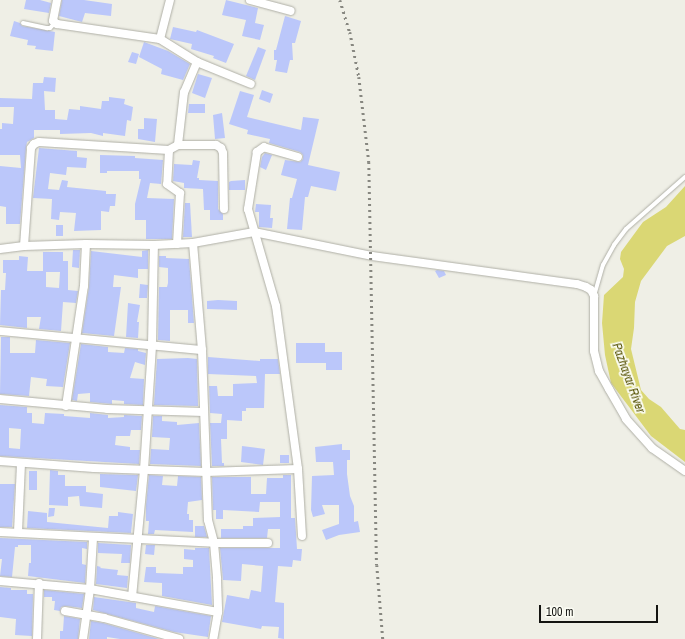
<!DOCTYPE html>
<html>
<head>
<meta charset="utf-8">
<style>
  body { margin:0 }
  #map { position:relative; width:685px; height:639px; overflow:hidden; background:#efefe6; font-family:"Archivo Narrow",sans-serif }
  div>[style] { position:absolute }
  .water>* { inset:0; background:#dad774 }
  .building>* { inset:0; background:#bbc7fa }
  .roads { filter:drop-shadow(0 0 1px #afafa6) drop-shadow(0 0 1px #afafa6) }
  .lane>* { height:4px; margin:-2px; padding:0 2px; transform-origin:2px; border-radius:2px; background:#fff }
  .street>* { height:8px; margin:-4px; padding:0 4px; transform-origin:4px; border-radius:4px; background:#fff }
  .rail>* { height:2.5px; margin-top:-1.25px; transform-origin:0; background:repeating-linear-gradient(90deg,#878780 0 2px,transparent 0 6px) }
  span { translate:-50% -50%; white-space:nowrap; text-align:center; line-height:1.15; -webkit-text-stroke:3.5px #fcfdf4; paint-order:stroke }
  .water-label { font-size:13px; color:#545000; font-style:italic }
  .scale { position:absolute; left:539px; top:605px; width:119px; height:18px; box-sizing:border-box; border:2px solid #141411; border-top:0; padding-left:5px; font-size:12px; line-height:14px; white-space:nowrap; color:#141411; -webkit-text-stroke:3px #fcfdf4; paint-order:stroke }
</style>
</head>
<body>
<div id="map">
  <div class="water">
    <div style="clip-path:polygon(685px 186px,685px 236px,667px 246px,641px 281px,635px 302px,634px 328px,631px 349px,641px 390px,649px 399px,661px 407px,680px 429px,685px 430px,685px 462px,651px 436px,611px 383px,605px 355px,602px 323px,604px 295px,623px 277px,624px 269px,620px 259px,621px 252px,643px 222px,666px 207px)"></div>
  </div>
  <div class="building">
    <div style="clip-path:polygon(26px 0,40px 0,51px 3px,49px 13px,24px 9px)"></div>
    <div style="clip-path:polygon(62px 0,84px 0,112px 4px,111px 16px,85px 13px,82px 22px,59px 16px)"></div>
    <div style="clip-path:polygon(226px 0,258px 8px,255px 23px,264px 25px,260px 40px,242px 36px,246px 20px,222px 15px)"></div>
    <div style="clip-path:polygon(285px 16px,301px 21px,295px 43px,292px 43px,293px 60px,290px 60px,287px 73px,275px 71px,277px 60px,274px 60px,274px 50px,276px 50px)"></div>
    <div style="clip-path:polygon(14px 21px,20px 23px,22px 26px,55px 32px,53px 51px,35px 49px,36px 46px,27px 45px,28px 40px,10px 36px)"></div>
    <div style="clip-path:polygon(173px 27px,196px 32px,197px 30px,234px 44px,226px 63px,213px 58px,214px 56px,191px 49px,192px 44px,170px 39px)"></div>
    <div style="clip-path:polygon(144px 42px,168px 51px,190px 64px,183px 80px,161px 74px,162px 69px,139px 57px)"></div>
    <div style="clip-path:polygon(258px 47px,266px 50px,255px 80px,246px 76px)"></div>
    <div style="clip-path:polygon(132px 52px,139px 54px,136px 64px,128px 62px)"></div>
    <div style="clip-path:polygon(198px 74px,212px 78px,205px 98px,192px 93px)"></div>
    <div style="clip-path:polygon(44px 77px,56px 78px,55px 92px,44px 91px,45px 110px,55px 110px,55px 119px,67px 120px,69px 109px,80px 110px,80px 106px,101px 109px,102px 101px,109px 101px,109px 97px,125px 99px,124px 104px,133px 107px,131px 121px,127px 120px,125px 136px,103px 133px,103px 136px,91px 133px,60px 134px,60px 130px,34px 130px,34px 138px,27px 142px,26px 148px,20px 224px,6px 224px,6px 207px,0 206px,0 166px,21px 168px,20px 155px,0 155px,0 129px,2px 129px,2px 123px,13px 124px,14px 107px,0 107px,0 98px,32px 99px,33px 83px,43px 83px)"></div>
    <div style="clip-path:polygon(262px 90px,273px 94px,270px 103px,259px 99px)"></div>
    <div style="clip-path:polygon(240px 91px,254px 95px,247px 117px,301px 130px,303px 117px,319px 119px,308px 165px,340px 172px,336px 191px,311px 186px,308px 197px,305px 197px,302px 230px,287px 229px,290px 198px,292px 198px,297px 179px,281px 175px,285px 160px,300px 162px,303px 159px,303px 155px,300px 152px,269px 143px,270px 139px,247px 134px,248px 130px,229px 124px)"></div>
    <div style="clip-path:polygon(189px 104px,205px 104px,205px 113px,188px 113px)"></div>
    <div style="clip-path:polygon(222px 113px,225px 138px,215px 139px,213px 115px)"></div>
    <div style="clip-path:polygon(144px 118px,157px 119px,155px 142px,138px 139px,138px 129px,144px 129px)"></div>
    <div style="clip-path:polygon(39px 148px,77px 151px,77px 157px,87px 158px,86px 168px,67px 167px,66px 175px,50px 173px,48px 189px,59px 190px,62px 180px,68px 181px,67px 187px,106px 191px,106px 194px,116px 194px,115px 206px,110px 206px,109px 212px,101px 211px,101px 230px,74px 231px,76px 213px,60px 212px,59px 220px,51px 219px,52px 199px,33px 198px)"></div>
    <div style="clip-path:polygon(265px 153px,272px 155px,266px 170px,260px 167px,262px 157px)"></div>
    <div style="clip-path:polygon(100px 155px,135px 156px,135px 158px,163px 160px,161px 184px,150px 183px,147px 198px,174px 199px,172px 239px,146px 239px,146px 220px,135px 220px,135px 204px,141px 179px,139px 179px,139px 171px,107px 171px,107px 173px,100px 173px)"></div>
    <div style="clip-path:polygon(193px 160px,200px 161px,197px 178px,199px 178px,199px 180px,218px 181px,218px 209px,223px 214px,223px 220px,210px 220px,210px 210px,204px 210px,203px 189px,184px 188px,184px 183px,173px 181px,174px 164px,192px 165px)"></div>
    <div style="clip-path:polygon(245px 180px,245px 190px,229px 190px,229px 182px,231px 181px)"></div>
    <div style="clip-path:polygon(185px 203px,190px 203px,192px 237px,183px 237px)"></div>
    <div style="clip-path:polygon(256px 204px,271px 205px,270px 218px,273px 218px,272px 228px,259px 227px,259px 212px,255px 212px)"></div>
    <div style="clip-path:polygon(56px 225px,63px 225px,63px 236px,56px 236px)"></div>
    <div style="clip-path:polygon(73px 250px,80px 250px,79px 268px,72px 267px)"></div>
    <div style="clip-path:polygon(148px 250px,148px 269px,138px 269px,138px 278px,114px 275px,113px 287px,121px 287px,114px 336px,82px 333px,89px 287px,91px 251px,142px 257px,142px 251px)"></div>
    <div style="clip-path:polygon(evenodd,43px 252px,63px 252px,63px 261px,68px 261px,68px 290px,78px 291px,76px 303px,63px 302px,61px 331px,39px 329px,41px 317px,27px 317px,27px 328px,0 325px,1px 290px,5px 290px,6px 273px,3px 273px,3px 260px,19px 260px,19px 256px,28px 257px,27px 271px,43px 271px,43px 252px,46px 272px,60px 272px,59px 288px,46px 287px,46px 272px)"></div>
    <div style="clip-path:polygon(159px 256px,166px 256px,166px 258px,189px 259px,194px 323px,188px 323px,188px 310px,170px 310px,170px 341px,158px 340px,159px 287px,167px 287px,168px 283px,168px 268px,159px 267px)"></div>
    <div style="clip-path:polygon(437px 270px,444px 271px,446px 275px,439px 278px,435px 271px)"></div>
    <div style="clip-path:polygon(140px 284px,148px 285px,147px 298px,139px 298px)"></div>
    <div style="clip-path:polygon(218px 300px,237px 301px,237px 310px,207px 309px,207px 301px)"></div>
    <div style="clip-path:polygon(128px 303px,140px 305px,137px 322px,139px 322px,138px 338px,126px 337px)"></div>
    <div style="clip-path:polygon(1px 337px,10px 337px,10px 353px,35px 353px,36px 340px,70px 343px,63px 387px,46px 386px,47px 379px,31px 377px,29px 396px,0 394px)"></div>
    <div style="clip-path:polygon(296px 343px,325px 343px,325px 352px,342px 352px,342px 370px,326px 370px,326px 363px,296px 363px)"></div>
    <div style="clip-path:polygon(81px 344px,108px 347px,108px 352px,124px 353px,125px 348px,138px 349px,138px 351px,146px 353px,145px 365px,135px 362px,130px 378px,144px 379px,143px 405px,124px 404px,124px 401px,112px 400px,112px 404px,90px 402px,90px 393px,78px 394px,77px 401px,72px 400px)"></div>
    <div style="clip-path:polygon(208px 357px,260px 361px,260px 359px,278px 359px,280px 374px,265px 374px,264px 408px,246px 408px,246px 411px,242px 411px,242px 421px,227px 420px,227px 439px,221px 439px,222px 463px,224px 463px,224px 466px,212px 466px,210px 423px,221px 423px,222px 414px,210px 413px,209px 386px,217px 386px,218px 396px,233px 396px,233px 384px,257px 383px,256px 376px,208px 374px)"></div>
    <div style="clip-path:polygon(188px 358px,197px 359px,198px 406px,154px 405px,157px 359px)"></div>
    <div style="clip-path:polygon(evenodd,0 405px,27px 407px,27px 413px,32px 413px,32px 423px,44px 424px,45px 413px,64px 414px,64px 416px,90px 418px,90px 413px,108px 415px,108px 418px,124px 417px,124px 415px,142px 416px,141px 430px,131px 430px,130px 436px,116px 436px,115px 445px,130px 447px,130px 450px,140px 450px,139px 464px,0 456px,0 405px,9px 428px,21px 429px,20px 449px,9px 448px,9px 428px)"></div>
    <div style="clip-path:polygon(153px 416px,162px 416px,162px 421px,177px 422px,177px 425px,199px 423px,201px 466px,150px 464px,151px 449px,169px 450px,170px 438px,152px 437px)"></div>
    <div style="clip-path:polygon(342px 444px,342px 450px,350px 450px,350px 460px,347px 460px,347px 474px,350px 496px,354px 506px,354px 522px,358px 521px,360px 532px,339px 535px,326px 540px,322px 530px,339px 524px,339px 505px,322px 505px,325px 514px,313px 517px,311px 510px,312px 476px,334px 475px,333px 462px,316px 462px,315px 447px)"></div>
    <div style="clip-path:polygon(242px 446px,265px 449px,263px 465px,241px 462px)"></div>
    <div style="clip-path:polygon(280px 455px,289px 455px,289px 463px,280px 463px)"></div>
    <div style="clip-path:polygon(50px 470px,58px 471px,58px 475px,65px 475px,65px 486px,86px 486px,86px 492px,103px 494px,102px 508px,80px 506px,79px 496px,68px 497px,68px 506px,49px 505px)"></div>
    <div style="clip-path:polygon(29px 471px,37px 471px,37px 490px,29px 490px)"></div>
    <div style="clip-path:polygon(100px 474px,138px 475px,136px 491px,100px 487px)"></div>
    <div style="clip-path:polygon(149px 475px,163px 476px,162px 485px,177px 486px,178px 476px,201px 477px,202px 500px,188px 502px,187px 514px,189px 514px,189px 520px,193px 520px,193px 532px,155px 530px,154px 534px,148px 534px,149px 521px,146px 521px,146px 505px)"></div>
    <div style="clip-path:polygon(283px 475px,291px 475px,291px 518px,295px 518px,297px 549px,302px 549px,301px 561px,293px 560px,292px 567px,278px 566px,275px 602px,284px 603px,284px 639px,278px 638px,279px 627px,262px 626px,261px 629px,222px 622px,227px 595px,249px 599px,251px 590px,261px 592px,263px 566px,242px 564px,241px 581px,223px 580px,220px 548px,280px 548px,280px 529px,268px 529px,267px 538px,221px 538px,221px 529px,243px 529px,243px 526px,253px 526px,253px 518px,280px 517px,280px 502px,260px 502px,259px 512px,223px 510px,223px 519px,216px 519px,216px 510px,213px 510px,212px 477px,251px 477px,251px 494px,266px 494px,267px 478px,283px 478px)"></div>
    <div style="clip-path:polygon(0 484px,15px 484px,12px 527px,0 527px)"></div>
    <div style="clip-path:polygon(49px 508px,55px 508px,54px 516px,48px 517px)"></div>
    <div style="clip-path:polygon(28px 511px,47px 513px,47px 522px,108px 528px,109px 516px,118px 516px,118px 512px,133px 514px,131px 533px,27px 528px)"></div>
    <div style="clip-path:polygon(195px 526px,204px 526px,207px 537px,195px 537px)"></div>
    <div style="clip-path:polygon(0 538px,87px 542px,87px 549px,82px 548px,82px 564px,86px 565px,85px 583px,28px 576px,29px 563px,31px 563px,31px 545px,18px 545px,18px 547px,15px 547px,12px 577px,0 576px,2px 559px,0 559px)"></div>
    <div style="clip-path:polygon(98px 543px,131px 545px,130px 563px,121px 563px,122px 554px,98px 553px)"></div>
    <div style="clip-path:polygon(146px 545px,155px 545px,154px 555px,145px 554px)"></div>
    <div style="clip-path:polygon(195px 548px,209px 548px,212px 605px,162px 596px,162px 583px,144px 582px,146px 567px,156px 567px,156px 573px,183px 574px,183px 567px,193px 567px,193px 560px,184px 559px,184px 549px,195px 550px)"></div>
    <div style="clip-path:polygon(97px 566px,101px 567px,100px 568px,118px 570px,117px 575px,128px 576px,127px 588px,96px 584px)"></div>
    <div style="clip-path:polygon(0 587px,11px 588px,11px 590px,27px 590px,27px 594px,33px 594px,32px 636px,15px 635px,16px 619px,0 617px)"></div>
    <div style="clip-path:polygon(44px 590px,84px 594px,82px 608px,66px 606px,61px 607px,60px 611px,54px 610px,55px 601px,52px 601px,52px 597px,44px 597px)"></div>
    <div style="clip-path:polygon(94px 597px,136px 603px,136px 608px,154px 612px,155px 606px,211px 616px,208px 637px,174px 632px,93px 610px)"></div>
    <div style="clip-path:polygon(64px 616px,80px 619px,78px 639px,60px 639px,60px 631px,63px 631px)"></div>
    <div style="clip-path:polygon(91px 621px,103px 623px,159px 639px,120px 639px,107px 637px,107px 639px,89px 639px)"></div>
  </div>
  <div class="roads">
    <div class="lane">
      <div style="left:23px;top:23px;width:25px;rotate:12deg"></div>
      <div style="left:47px;top:28px;width:3px"></div>
      <div style="left:50px;top:28px;width:7px;rotate:-45deg"></div>
      <div style="left:594px;top:296px;width:32px;rotate:-74deg"></div>
      <div style="left:603px;top:265px;width:23px;rotate:-61deg"></div>
      <div style="left:614px;top:245px;width:20px;rotate:-53deg"></div>
      <div style="left:626px;top:229px;width:79px;rotate:-41.4deg"></div>
    </div>
    <div class="street">
      <div style="left:57px;top:0;width:21px;rotate:101deg"></div>
      <div style="left:53px;top:21px;width:5px;rotate:37deg"></div>
      <div style="left:57px;top:24px;width:104px;rotate:8.3deg"></div>
      <div style="left:160px;top:39px;width:44px;rotate:31.9deg"></div>
      <div style="left:197px;top:62px;width:33px;rotate:113deg"></div>
      <div style="left:184px;top:92px;width:53px;rotate:96.5deg"></div>
      <div style="left:178px;top:145px;width:10px;rotate:151deg"></div>
      <div style="left:169px;top:150px;width:34px;rotate:93deg"></div>
      <div style="left:167px;top:184px;width:16px;rotate:35deg"></div>
      <div style="left:180px;top:193px;width:51px;rotate:93.4deg"></div>
      <div style="left:250px;top:0;width:42px;rotate:15deg"></div>
      <div style="left:160px;top:39px;width:40px;rotate:-75.6deg"></div>
      <div style="left:197px;top:62px;width:58px;rotate:22.2deg"></div>
      <div style="left:178px;top:145px;width:38px"></div>
      <div style="left:216px;top:145px;width:6px;rotate:31deg"></div>
      <div style="left:221px;top:148px;width:5px;rotate:68deg"></div>
      <div style="left:223px;top:153px;width:56px;rotate:89deg"></div>
      <div style="left:298px;top:157px;width:35px;rotate:-164deg"></div>
      <div style="left:264px;top:147px;width:9px;rotate:144deg"></div>
      <div style="left:257px;top:152px;width:58px;rotate:99deg"></div>
      <div style="left:248px;top:209px;width:101px;rotate:73.9deg"></div>
      <div style="left:276px;top:306px;width:164px;rotate:82.3deg"></div>
      <div style="left:298px;top:469px;width:67px;rotate:86.6deg"></div>
      <div style="left:193px;top:243px;width:62px;rotate:-10.2deg"></div>
      <div style="left:254px;top:232px;width:120px;rotate:11.5deg"></div>
      <div style="left:372px;top:256px;width:207px;rotate:7.8deg"></div>
      <div style="left:577px;top:284px;width:9px;rotate:18deg"></div>
      <div style="left:586px;top:287px;width:6px;rotate:31deg"></div>
      <div style="left:591px;top:290px;width:7px;rotate:63deg"></div>
      <div style="left:594px;top:296px;width:55px;rotate:90deg"></div>
      <div style="left:594px;top:351px;width:21px;rotate:76deg"></div>
      <div style="left:599px;top:371px;width:21px;rotate:61deg"></div>
      <div style="left:609px;top:389px;width:34px;rotate:60deg"></div>
      <div style="left:626px;top:419px;width:39px;rotate:48deg"></div>
      <div style="left:652px;top:448px;width:40px;rotate:34.9deg"></div>
      <div style="left:24px;top:246px;width:98px;rotate:-85.9deg"></div>
      <div style="left:31px;top:148px;width:5px;rotate:-53deg"></div>
      <div style="left:34px;top:144px;width:5px;rotate:-22deg"></div>
      <div style="left:39px;top:142px;width:130px;rotate:3.5deg"></div>
      <div style="left:0;top:249px;width:24px;rotate:-7deg"></div>
      <div style="left:24px;top:246px;width:62px;rotate:-1.8deg"></div>
      <div style="left:86px;top:244px;width:68px;rotate:0.8deg"></div>
      <div style="left:154px;top:245px;width:39px;rotate:-3deg"></div>
      <div style="left:193px;top:243px;width:107px;rotate:85.2deg"></div>
      <div style="left:202px;top:350px;width:170px;rotate:88deg"></div>
      <div style="left:208px;top:520px;width:24px;rotate:75deg"></div>
      <div style="left:214px;top:543px;width:36px;rotate:85deg"></div>
      <div style="left:217px;top:579px;width:33px;rotate:88deg"></div>
      <div style="left:218px;top:612px;width:27px;rotate:100deg"></div>
      <div style="left:0;top:331px;width:203px;rotate:5.4deg"></div>
      <div style="left:0;top:399px;width:107px;rotate:5.3deg"></div>
      <div style="left:107px;top:409px;width:96px;rotate:1.8deg"></div>
      <div style="left:66px;top:406px;width:121px;rotate:-81.5deg"></div>
      <div style="left:84px;top:286px;width:42px;rotate:-87.3deg"></div>
      <div style="left:0;top:461px;width:94px;rotate:4.3deg"></div>
      <div style="left:94px;top:468px;width:112px;rotate:2deg"></div>
      <div style="left:206px;top:472px;width:92px;rotate:-1.9deg"></div>
      <div style="left:0;top:532px;width:214px;rotate:2.9deg"></div>
      <div style="left:214px;top:543px;width:54px"></div>
      <div style="left:18px;top:532px;width:68px;rotate:-87.5deg"></div>
      <div style="left:0;top:581px;width:90px;rotate:5.1deg"></div>
      <div style="left:90px;top:589px;width:130px;rotate:10.2deg"></div>
      <div style="left:132px;top:597px;width:128px;rotate:-84.6deg"></div>
      <div style="left:144px;top:470px;width:125px;rotate:-86.3deg"></div>
      <div style="left:152px;top:345px;width:100px;rotate:-88.9deg"></div>
      <div style="left:65px;top:611px;width:40px;rotate:10deg"></div>
      <div style="left:104px;top:618px;width:78px;rotate:15.6deg"></div>
      <div style="left:37px;top:639px;width:56px;rotate:-88deg"></div>
      <div style="left:83px;top:639px;width:50px;rotate:-82deg"></div>
      <div style="left:90px;top:589px;width:51px;rotate:-86.6deg"></div>
    </div>
  </div>
  <div class="rail">
    <div style="left:340px;top:0;width:34px;rotate:73deg"></div>
    <div style="left:350px;top:32px;width:46px;rotate:78.7deg"></div>
    <div style="left:359px;top:77px;width:86px;rotate:83.3deg"></div>
    <div style="left:369px;top:162px;width:403px;rotate:88.9deg"></div>
    <div style="left:377px;top:565px;width:74px;rotate:85.4deg"></div>
  </div>
  <div class="water-label">
    <span style="left:628px;top:378px;rotate:70deg">Pazhayar River</span>
  </div>
  <div class="scale">100 m</div>
</div>
</body>
</html>
